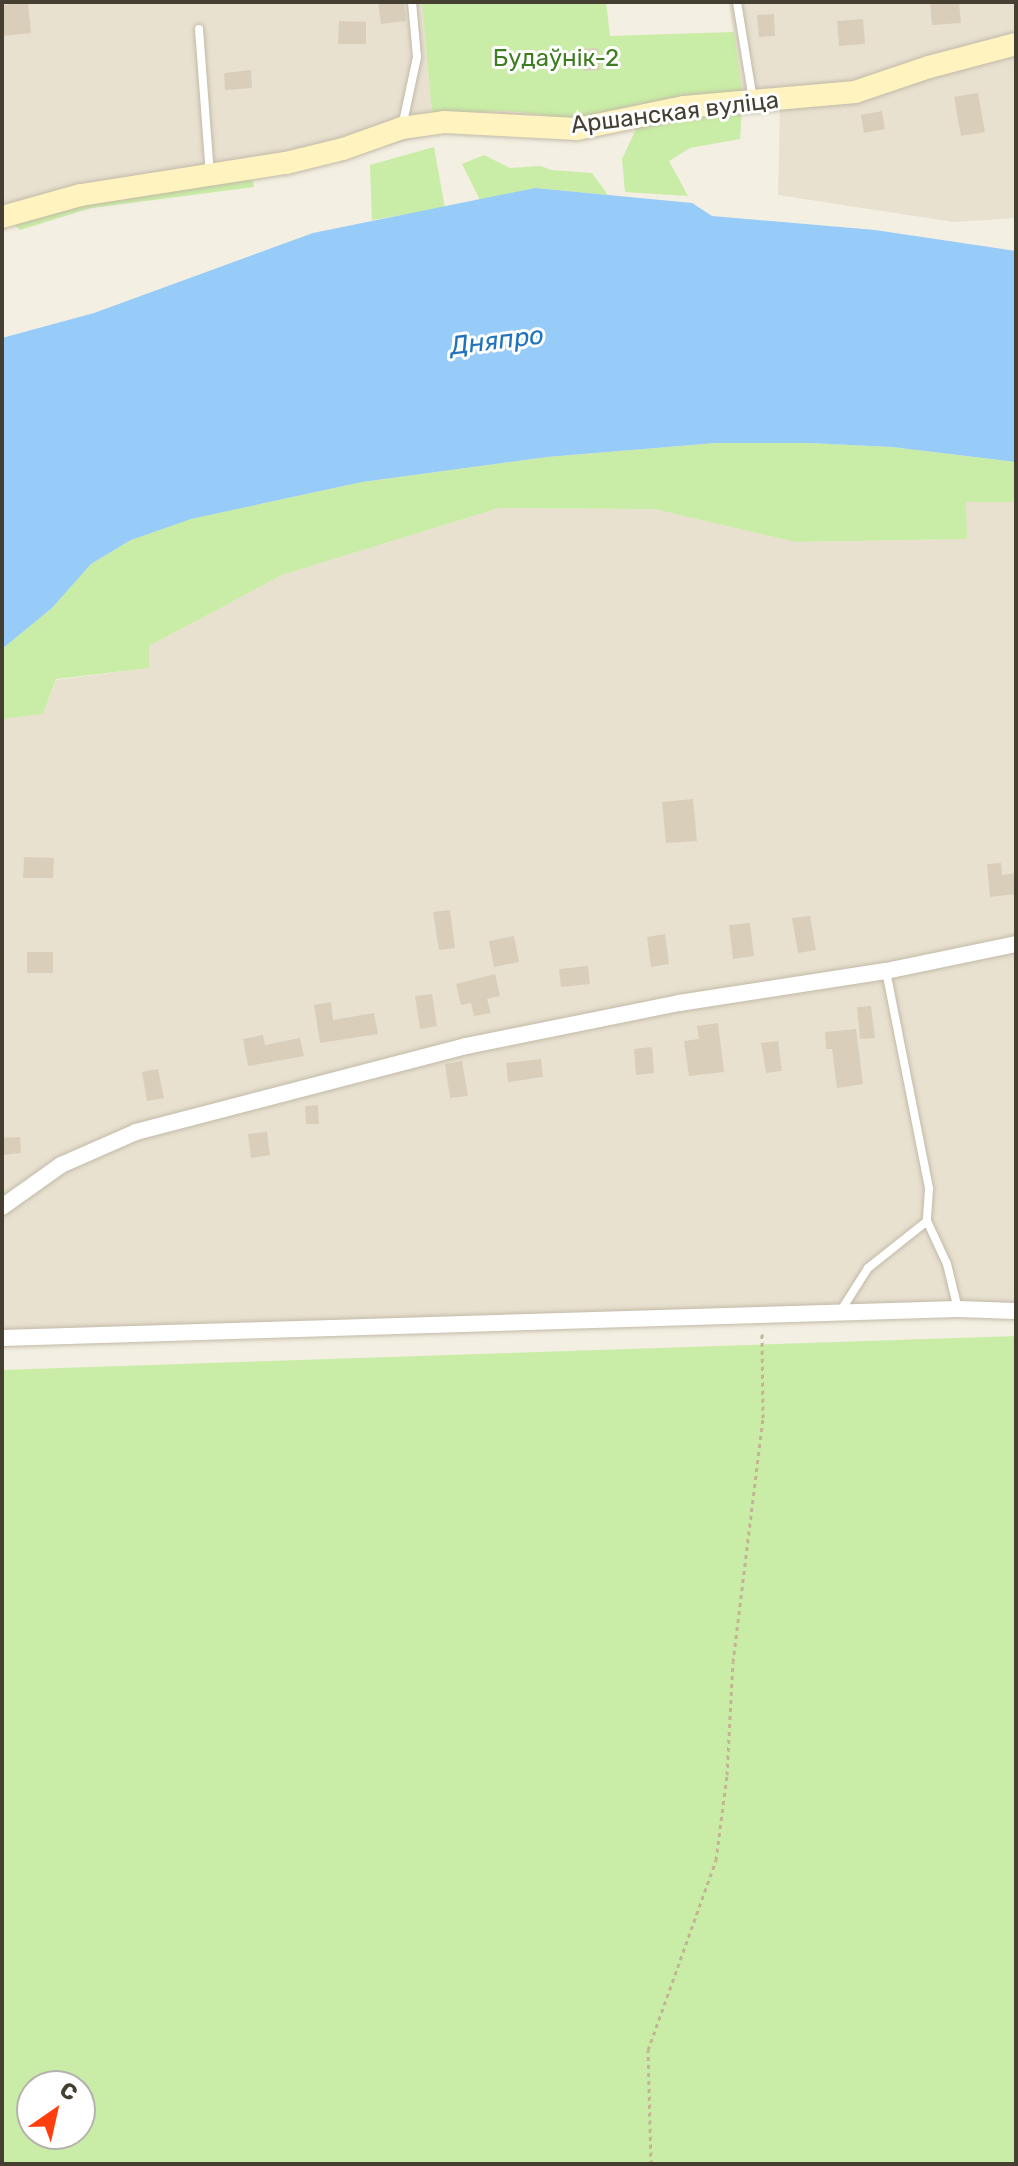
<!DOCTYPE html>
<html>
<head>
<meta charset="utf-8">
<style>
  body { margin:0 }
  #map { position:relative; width:1018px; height:2166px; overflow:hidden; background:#f3efe2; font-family:Rubik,sans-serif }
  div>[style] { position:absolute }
  .residential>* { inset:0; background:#e8e1d0 }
  .green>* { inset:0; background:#c9eda6 }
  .water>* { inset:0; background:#97cbf8 }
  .building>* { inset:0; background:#d9ceb9 }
  .path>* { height:3px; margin-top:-1.5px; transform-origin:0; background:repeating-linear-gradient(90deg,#c3b594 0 4px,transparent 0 8px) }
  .roads { filter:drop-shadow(0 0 2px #c2baa7) drop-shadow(0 0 2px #c2baa7) }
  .lane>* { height:8px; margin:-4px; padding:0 4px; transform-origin:4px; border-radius:4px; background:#fff }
  .street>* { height:16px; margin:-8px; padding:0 8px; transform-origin:8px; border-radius:8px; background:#fff }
  .secondary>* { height:22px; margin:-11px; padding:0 11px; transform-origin:11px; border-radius:11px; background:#fff3c0 }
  span { translate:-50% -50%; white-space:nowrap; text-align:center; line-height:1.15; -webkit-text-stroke:6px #fff; paint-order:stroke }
  .park-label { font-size:24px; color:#3e7d20 }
  .street-label { font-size:24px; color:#453f32 }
  .water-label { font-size:26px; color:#2073bc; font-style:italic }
  .frame { position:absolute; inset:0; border:4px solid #453f32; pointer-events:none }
  .north { position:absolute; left:16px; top:2070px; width:80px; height:80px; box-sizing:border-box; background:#fff; border:2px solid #b5b2ad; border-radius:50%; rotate:34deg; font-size:22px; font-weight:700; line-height:32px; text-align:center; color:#453f32 }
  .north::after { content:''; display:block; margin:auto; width:28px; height:36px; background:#ff3e0d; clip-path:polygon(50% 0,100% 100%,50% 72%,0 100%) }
</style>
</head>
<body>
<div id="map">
  <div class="residential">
    <div style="clip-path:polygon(2px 2px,422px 2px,432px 114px,509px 111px,575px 119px,742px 92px,729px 2px,1016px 2px,1016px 218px,954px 222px,778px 195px,780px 106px,446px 130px,299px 169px,2px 225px)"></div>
    <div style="clip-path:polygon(966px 502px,1016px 502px,1016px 1314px,89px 1337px,2px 1347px,2px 719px,43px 714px,56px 680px,148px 668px,149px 646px,282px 575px,499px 508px,654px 509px,795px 542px,966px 539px)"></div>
  </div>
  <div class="green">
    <div style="clip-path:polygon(422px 2px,606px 2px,610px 36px,734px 32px,742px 92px,575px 119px,509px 111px,432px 114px)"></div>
    <div style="clip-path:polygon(742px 109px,740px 139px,690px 148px,669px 161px,688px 196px,625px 192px,622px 159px,638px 125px)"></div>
    <div style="clip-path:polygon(434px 147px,445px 208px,372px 220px,370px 165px)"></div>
    <div style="clip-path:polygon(484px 155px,510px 168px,541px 166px,551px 170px,592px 173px,608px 195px,535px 188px,480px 200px,462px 164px)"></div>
    <div style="clip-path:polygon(252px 176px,254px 187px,91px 208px,20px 230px,11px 222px,86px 200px)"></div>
    <div style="clip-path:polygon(716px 443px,809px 443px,892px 447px,1016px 462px,1016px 502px,966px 502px,967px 539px,795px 542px,654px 509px,499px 508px,282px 575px,149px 646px,149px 668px,56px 679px,43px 714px,2px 719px,2px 649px,52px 608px,91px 564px,131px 540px,190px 519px,362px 482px,547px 457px)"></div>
    <div style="clip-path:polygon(evenodd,1016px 1336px,1016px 2164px,2px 2164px,2px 1370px,1016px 1336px,32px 2086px,80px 2086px,80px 2134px,32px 2134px,32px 2086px)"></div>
  </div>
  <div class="water">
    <div style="clip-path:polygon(535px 188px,692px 203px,712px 216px,875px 230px,1016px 251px,1016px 462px,892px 447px,809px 443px,716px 443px,547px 457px,362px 482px,191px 519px,131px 540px,91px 564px,52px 608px,2px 649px,2px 338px,94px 313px,313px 233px)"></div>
  </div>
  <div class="building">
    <div style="clip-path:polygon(28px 2px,31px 33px,2px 36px,2px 5px)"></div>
    <div style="clip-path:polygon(378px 2px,404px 2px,406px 21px,381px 24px)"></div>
    <div style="clip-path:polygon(930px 2px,959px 2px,961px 23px,932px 25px)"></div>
    <div style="clip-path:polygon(774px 14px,775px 36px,759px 37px,757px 15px)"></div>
    <div style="clip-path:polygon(863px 19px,865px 44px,839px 46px,837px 21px)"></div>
    <div style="clip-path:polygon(339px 21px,366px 22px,366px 44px,338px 44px)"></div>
    <div style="clip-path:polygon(598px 48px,600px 70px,584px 71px,582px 49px)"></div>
    <div style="clip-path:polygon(251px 70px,252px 88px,225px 90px,224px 73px)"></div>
    <div style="clip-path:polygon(978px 93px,985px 132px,961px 136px,954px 97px)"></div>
    <div style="clip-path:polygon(882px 111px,885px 129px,864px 133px,861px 115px)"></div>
    <div style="clip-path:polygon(693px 799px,697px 841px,666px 843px,662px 802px)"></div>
    <div style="clip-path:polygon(24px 857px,54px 858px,53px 878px,23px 878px)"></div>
    <div style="clip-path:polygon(1001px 863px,1002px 875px,1016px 873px,1016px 894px,990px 897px,987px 864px)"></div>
    <div style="clip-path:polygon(450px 910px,455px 948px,439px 950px,433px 912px)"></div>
    <div style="clip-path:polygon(810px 916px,816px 950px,798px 953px,792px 918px)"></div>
    <div style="clip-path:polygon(750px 923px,754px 956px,733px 959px,729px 925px)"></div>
    <div style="clip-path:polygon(665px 934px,669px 964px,651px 967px,647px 937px)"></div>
    <div style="clip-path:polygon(514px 936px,519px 962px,494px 967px,489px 941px)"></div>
    <div style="clip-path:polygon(27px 952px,53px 952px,53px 973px,27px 973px)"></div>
    <div style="clip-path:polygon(588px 966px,590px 984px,561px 987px,559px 969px)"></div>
    <div style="clip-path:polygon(495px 974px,500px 996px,487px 999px,491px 1013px,474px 1016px,471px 1003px,461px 1005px,456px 984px)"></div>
    <div style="clip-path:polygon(432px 994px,437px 1026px,420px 1029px,415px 996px)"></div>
    <div style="clip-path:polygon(331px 1002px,333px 1020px,374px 1013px,378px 1034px,320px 1043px,314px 1005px)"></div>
    <div style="clip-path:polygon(871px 1006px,875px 1038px,860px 1039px,857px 1007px)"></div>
    <div style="clip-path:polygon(718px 1023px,724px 1072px,689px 1076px,684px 1041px,699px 1039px,697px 1026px)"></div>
    <div style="clip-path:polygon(856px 1029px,863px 1084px,837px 1088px,832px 1049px,826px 1049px,825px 1032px)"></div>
    <div style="clip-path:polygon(263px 1035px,265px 1045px,300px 1038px,304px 1056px,248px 1066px,243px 1039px)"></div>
    <div style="clip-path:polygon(778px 1041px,782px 1071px,766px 1073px,761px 1043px)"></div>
    <div style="clip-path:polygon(652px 1047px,654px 1073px,636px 1075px,634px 1049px)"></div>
    <div style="clip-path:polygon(541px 1059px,543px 1077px,508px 1082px,506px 1063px)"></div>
    <div style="clip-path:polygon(462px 1061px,468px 1096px,450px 1098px,445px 1064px)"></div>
    <div style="clip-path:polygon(158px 1069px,164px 1098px,147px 1101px,142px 1072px)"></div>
    <div style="clip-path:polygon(318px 1105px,319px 1124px,306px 1124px,305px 1106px)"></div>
    <div style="clip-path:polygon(267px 1132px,270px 1155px,251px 1158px,248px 1134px)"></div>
    <div style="clip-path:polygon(20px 1137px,21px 1153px,2px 1155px,2px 1138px)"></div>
  </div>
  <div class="path">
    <div style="left:651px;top:2164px;width:114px;rotate:-91.5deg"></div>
    <div style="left:648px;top:2050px;width:202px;rotate:-70.3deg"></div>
    <div style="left:716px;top:1860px;width:86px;rotate:-82.6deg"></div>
    <div style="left:727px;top:1775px;width:113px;rotate:-87deg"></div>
    <div style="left:733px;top:1662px;width:246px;rotate:-83deg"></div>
    <div style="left:763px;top:1418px;width:86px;rotate:-90.7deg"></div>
  </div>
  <div class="roads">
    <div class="lane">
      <div style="left:737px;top:2px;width:99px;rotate:80.7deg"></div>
      <div style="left:199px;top:29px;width:145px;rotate:85.7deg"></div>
      <div style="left:402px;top:127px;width:72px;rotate:-77.9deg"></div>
      <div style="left:417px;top:57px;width:55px;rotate:-95.2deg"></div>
      <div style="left:886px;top:971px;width:222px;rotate:78.8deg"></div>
      <div style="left:929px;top:1189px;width:32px;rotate:94deg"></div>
      <div style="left:927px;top:1221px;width:47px;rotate:65.1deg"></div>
      <div style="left:947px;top:1264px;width:46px;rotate:76.3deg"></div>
      <div style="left:840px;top:1312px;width:52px;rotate:-57.5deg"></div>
      <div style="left:868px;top:1268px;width:75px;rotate:-38.5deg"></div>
    </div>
    <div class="street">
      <div style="left:2px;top:1207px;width:72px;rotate:-35.4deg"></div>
      <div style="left:61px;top:1165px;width:82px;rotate:-23.7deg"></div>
      <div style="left:136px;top:1132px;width:341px;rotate:-14.6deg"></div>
      <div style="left:466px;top:1046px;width:217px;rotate:-11.4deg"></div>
      <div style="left:679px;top:1003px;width:209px;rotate:-8.8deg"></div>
      <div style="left:886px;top:971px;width:133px;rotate:-11.7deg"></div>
      <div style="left:2px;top:1338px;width:956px;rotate:-1.74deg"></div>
      <div style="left:958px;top:1309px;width:58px;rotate:2deg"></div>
    </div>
    <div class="secondary">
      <div style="left:2px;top:217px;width:82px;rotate:-15.6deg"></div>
      <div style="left:81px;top:195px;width:207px;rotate:-8.9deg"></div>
      <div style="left:286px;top:163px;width:59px;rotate:-13.8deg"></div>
      <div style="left:343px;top:149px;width:63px;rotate:-19.6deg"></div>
      <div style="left:402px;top:128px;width:42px;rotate:-8.1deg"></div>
      <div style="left:444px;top:122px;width:133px;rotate:3deg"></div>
      <div style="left:577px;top:129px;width:109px;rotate:-11.6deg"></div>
      <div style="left:684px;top:107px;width:172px;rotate:-5deg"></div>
      <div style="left:855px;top:92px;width:78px;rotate:-18.7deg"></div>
      <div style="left:929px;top:67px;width:90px;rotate:-14.8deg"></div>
    </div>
  </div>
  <div class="park-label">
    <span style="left:556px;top:59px">Будаўнік-2</span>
  </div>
  <div class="street-label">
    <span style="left:675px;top:113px;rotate:-7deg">Аршанская вуліца</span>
  </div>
  <div class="water-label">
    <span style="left:497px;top:341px;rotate:-7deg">Дняпро</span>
  </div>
  <div class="frame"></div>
  <div class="north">С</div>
</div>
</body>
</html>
